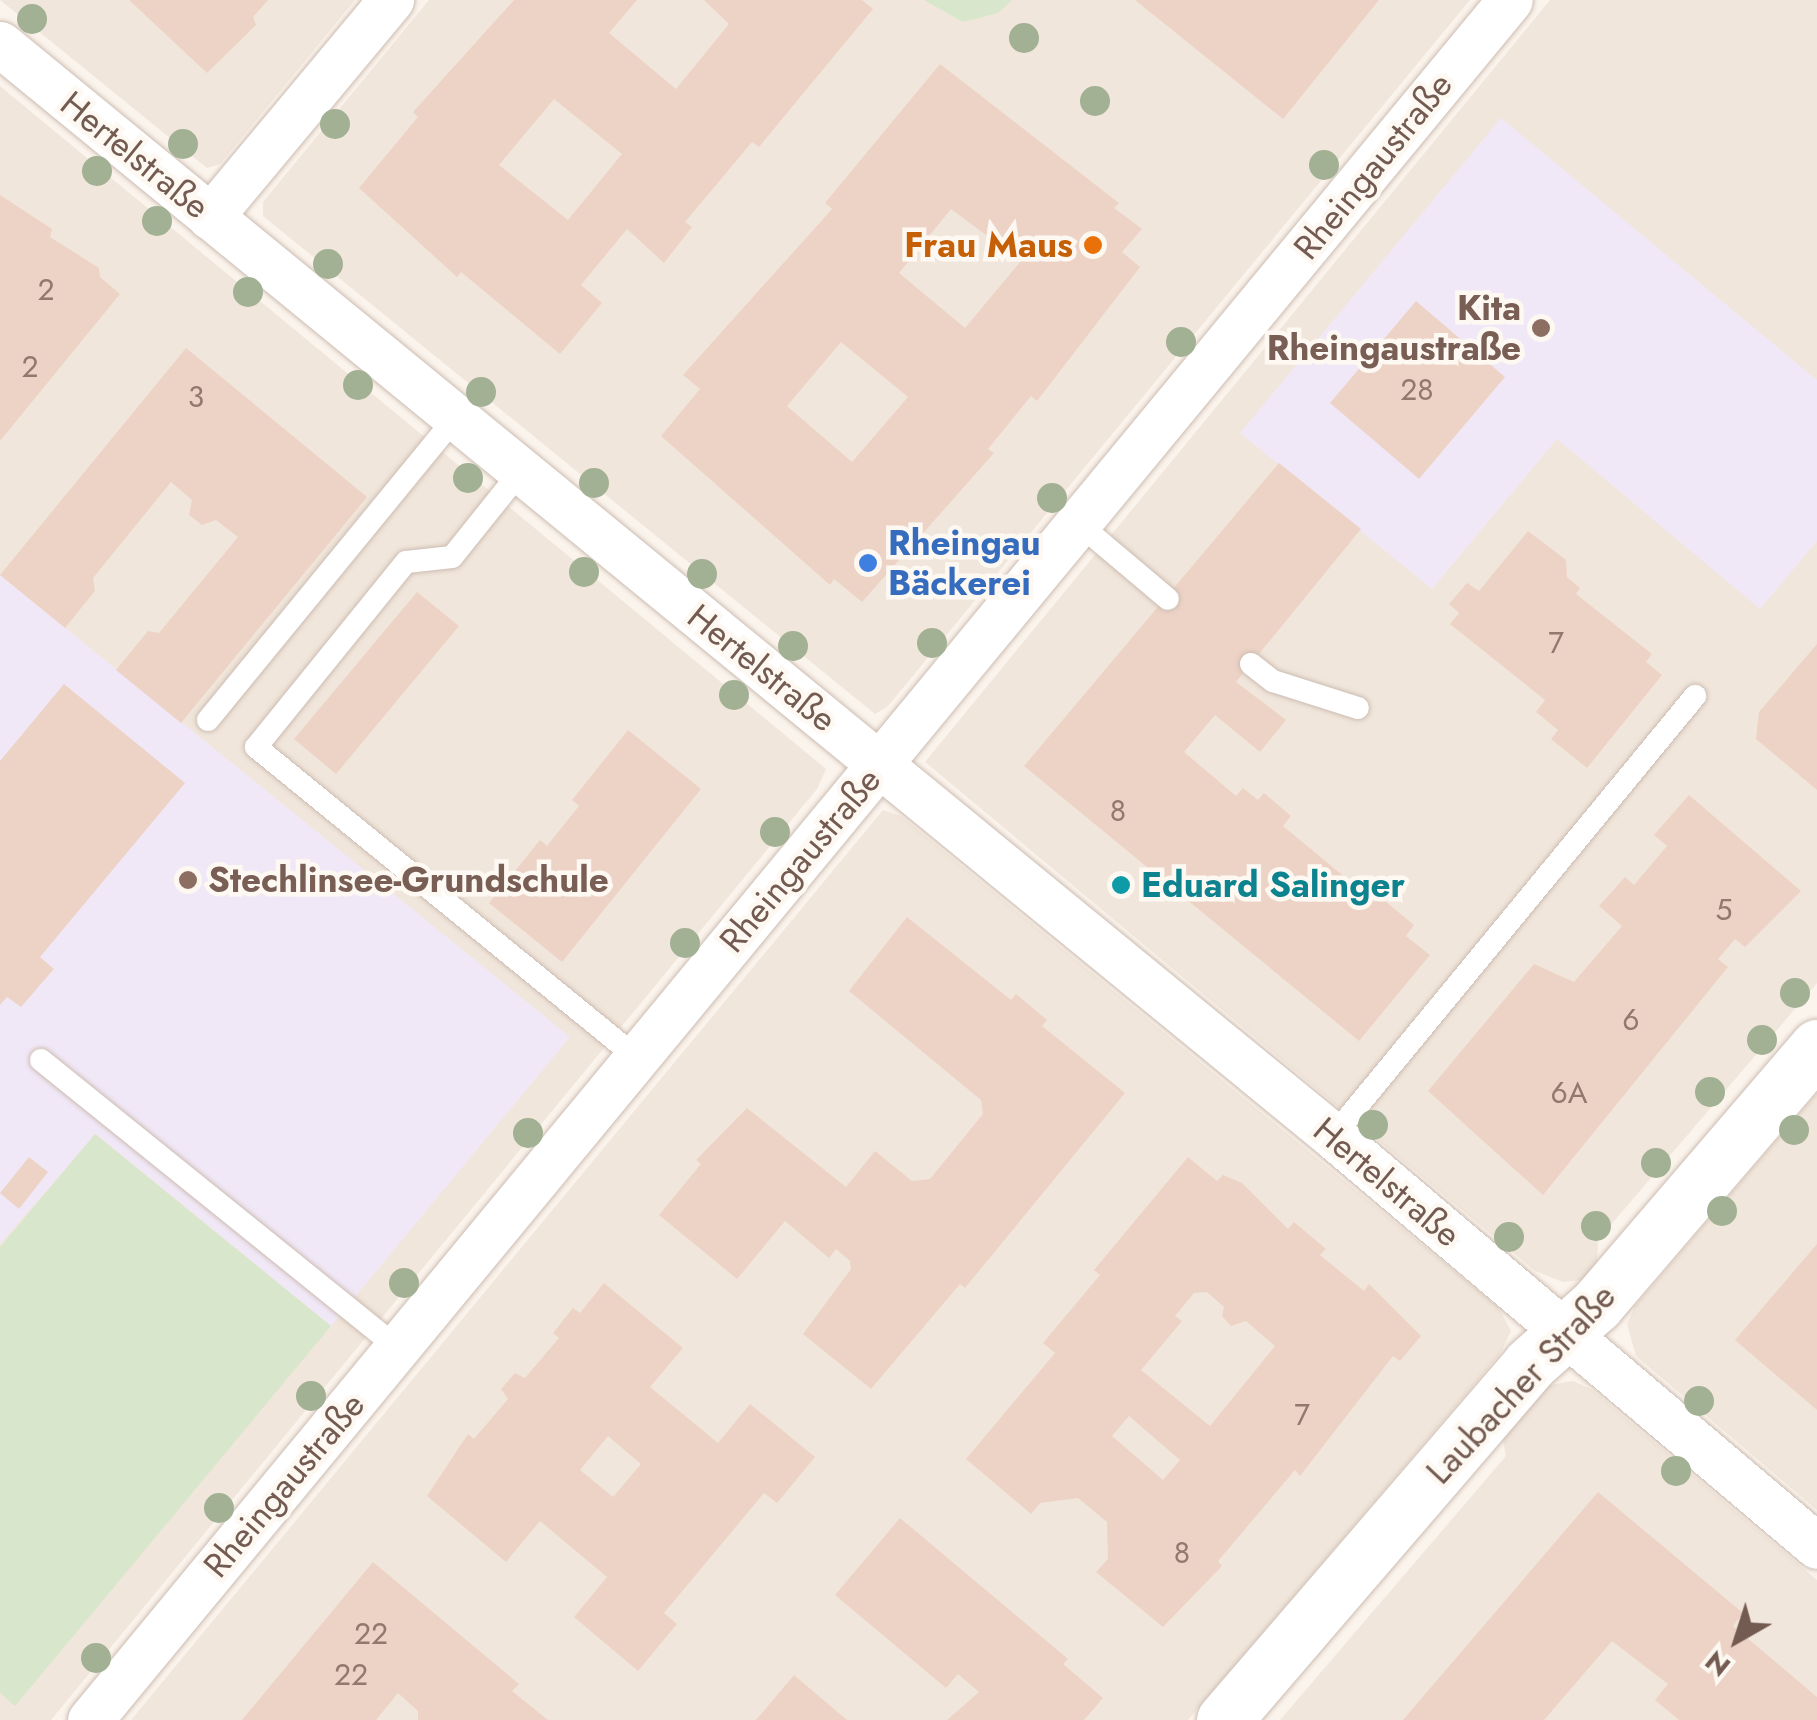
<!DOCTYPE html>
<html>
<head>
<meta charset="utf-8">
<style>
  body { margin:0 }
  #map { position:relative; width:1817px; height:1720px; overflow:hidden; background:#fbf4ec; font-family:Jost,sans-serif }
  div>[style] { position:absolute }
  .residential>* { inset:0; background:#f1e6db }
  .education>* { inset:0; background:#f1e8f7 }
  .green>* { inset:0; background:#d8e7cb }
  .building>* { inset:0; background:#edd3c6 }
  .roads { filter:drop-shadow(0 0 2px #ccbcb2) drop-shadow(0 0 2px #ccbcb2) }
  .service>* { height:22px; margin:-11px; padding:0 11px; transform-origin:11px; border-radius:11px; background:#fff }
  .minor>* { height:45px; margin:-22.5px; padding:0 22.5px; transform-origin:22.5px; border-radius:22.5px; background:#fff }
  .tertiary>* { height:55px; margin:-27.5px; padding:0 27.5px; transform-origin:27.5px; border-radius:27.5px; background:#fff }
  .trees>* { width:30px; height:30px; margin:-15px; border-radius:50%; background:#a2b093 }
  .dots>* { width:28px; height:28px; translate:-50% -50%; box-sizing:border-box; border:5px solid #fdf8f2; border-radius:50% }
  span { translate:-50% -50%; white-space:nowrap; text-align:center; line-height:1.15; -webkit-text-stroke:9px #fdf8f2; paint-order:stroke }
  .number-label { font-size:30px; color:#92796e }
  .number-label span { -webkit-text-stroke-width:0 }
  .street-label { font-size:35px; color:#735b51 }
  .food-label { font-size:35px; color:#c56008; font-weight:700 }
  .right { translate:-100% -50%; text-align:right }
  .education-label { font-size:35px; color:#785e54; font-weight:700 }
  .left { translate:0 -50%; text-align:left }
  .shop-label { font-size:35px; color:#366cbe; font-weight:700 }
  .culture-label { font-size:35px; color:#0d838f; font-weight:700 }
  .north { position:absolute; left:1687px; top:1590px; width:100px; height:100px; -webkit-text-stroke:8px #fdf8f2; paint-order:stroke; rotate:219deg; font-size:28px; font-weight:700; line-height:40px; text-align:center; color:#735b51 }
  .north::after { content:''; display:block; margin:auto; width:35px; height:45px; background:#735b51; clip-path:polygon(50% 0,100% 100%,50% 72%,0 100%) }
</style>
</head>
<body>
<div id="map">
  <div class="residential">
    <div style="clip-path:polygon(0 0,355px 0,220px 164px,207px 168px)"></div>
    <div style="clip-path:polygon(429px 0,1470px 0,888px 706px,875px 714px,263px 216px,263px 202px)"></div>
    <div style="clip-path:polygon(1550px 0,1817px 0,1817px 983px,1598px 1240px,1597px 1268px,1584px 1280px,1563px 1282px,1535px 1271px,925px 762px)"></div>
    <div style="clip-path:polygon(0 86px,826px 769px,817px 789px,51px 1720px,0 1720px)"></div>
    <div style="clip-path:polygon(883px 810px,901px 816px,1498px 1307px,1511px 1331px,1500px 1354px,1188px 1720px,131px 1720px)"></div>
    <div style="clip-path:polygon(1817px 1093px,1817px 1510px,1636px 1356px,1627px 1324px,1635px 1306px)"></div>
    <div style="clip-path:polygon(1573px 1381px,1591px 1389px,1817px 1580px,1817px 1720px,1280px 1720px,1506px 1456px,1502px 1436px,1544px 1386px)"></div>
  </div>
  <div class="education">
    <div style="clip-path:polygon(1501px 118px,1817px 380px,1817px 541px,1760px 609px,1557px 439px,1432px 589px,1240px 433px)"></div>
    <div style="clip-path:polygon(0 575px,570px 1037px,331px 1326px,96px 1134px,0 1244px)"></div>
  </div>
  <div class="green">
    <div style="clip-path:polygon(924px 0,1012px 0,998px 13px,963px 22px)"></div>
    <div style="clip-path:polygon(95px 1134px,331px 1326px,15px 1706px,0 1693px,0 1247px)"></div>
  </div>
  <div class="building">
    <div style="clip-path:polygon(129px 0,268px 0,253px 17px,256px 25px,207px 73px)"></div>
    <div style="clip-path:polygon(evenodd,514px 0,637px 0,609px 33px,676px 89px,729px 24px,704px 0,862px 0,873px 9px,759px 147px,752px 142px,685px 222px,692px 227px,664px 263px,627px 229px,581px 285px,602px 303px,560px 354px,461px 272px,457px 277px,359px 188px,418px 117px,413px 112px,514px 0,554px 99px,622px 154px,568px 220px,499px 165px,554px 99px)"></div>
    <div style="clip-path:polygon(1135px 0,1379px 0,1283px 119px)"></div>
    <div style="clip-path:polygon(evenodd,940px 64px,1119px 203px,1114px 208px,1142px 229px,1122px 252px,1140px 267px,1037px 401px,1031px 396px,988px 449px,994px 453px,862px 602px,834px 579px,830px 585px,661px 436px,700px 389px,683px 375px,832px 209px,825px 203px,940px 64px,951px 209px,1021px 261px,965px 328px,899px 273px,951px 209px,940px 64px,841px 342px,908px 397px,852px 462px,787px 406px,841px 342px)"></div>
    <div style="clip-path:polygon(0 195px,52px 229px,50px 237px,99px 268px,100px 277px,120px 294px,0 441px)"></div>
    <div style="clip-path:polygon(1416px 301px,1505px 377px,1419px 479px,1330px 403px)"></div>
    <div style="clip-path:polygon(186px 348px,367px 497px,181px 723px,116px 670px,148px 631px,159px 633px,238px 537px,216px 520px,202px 525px,189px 515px,192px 500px,171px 482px,93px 578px,95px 591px,65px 628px,0 575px)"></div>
    <div style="clip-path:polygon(1279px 463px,1361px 529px,1236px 682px,1286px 720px,1260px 752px,1215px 715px,1184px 752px,1236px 796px,1243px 788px,1258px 800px,1264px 793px,1291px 816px,1283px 826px,1375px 902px,1380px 897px,1414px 925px,1406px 936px,1430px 955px,1359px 1041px,1024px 766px)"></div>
    <div style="clip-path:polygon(1528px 531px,1566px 560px,1567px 577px,1580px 588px,1576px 594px,1652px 654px,1646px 662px,1662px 675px,1587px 768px,1551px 739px,1558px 730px,1536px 712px,1545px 700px,1450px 624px,1459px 613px,1449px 604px,1467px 583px,1479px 591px)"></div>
    <div style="clip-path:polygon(417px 592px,459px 626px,336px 774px,294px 739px)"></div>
    <div style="clip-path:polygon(1817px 644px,1817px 790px,1756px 739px,1759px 712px)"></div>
    <div style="clip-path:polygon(64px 684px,185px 783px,40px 957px,54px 969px,21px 1007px,7px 997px,0 1005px,0 761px)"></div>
    <div style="clip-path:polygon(628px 730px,701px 789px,562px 962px,489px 903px,540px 840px,547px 846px,579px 806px,572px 800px)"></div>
    <div style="clip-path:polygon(1689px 795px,1801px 891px,1745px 947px,1735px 939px,1718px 959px,1728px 967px,1543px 1195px,1428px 1091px,1534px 964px,1574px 982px,1622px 926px,1599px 906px,1625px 877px,1634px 885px,1667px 846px,1654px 835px)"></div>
    <div style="clip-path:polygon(907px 917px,1011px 1000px,1016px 994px,1047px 1020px,1042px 1026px,1125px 1093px,965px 1288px,960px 1284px,871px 1389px,803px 1334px,851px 1269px,850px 1261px,836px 1249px,829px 1258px,785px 1221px,737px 1279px,659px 1215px,701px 1164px,696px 1160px,747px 1108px,846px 1187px,875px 1151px,912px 1181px,930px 1179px,983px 1114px,981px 1100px,849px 991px)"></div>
    <div style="clip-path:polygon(29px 1157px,48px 1172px,19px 1209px,0 1193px)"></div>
    <div style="clip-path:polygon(evenodd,1188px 1157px,1217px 1181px,1223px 1175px,1242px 1183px,1288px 1229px,1294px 1222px,1326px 1249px,1320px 1255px,1364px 1291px,1369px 1284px,1421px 1336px,1400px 1361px,1393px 1356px,1300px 1476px,1295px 1470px,1218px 1561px,1222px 1566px,1163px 1627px,1096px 1572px,1108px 1559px,1107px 1522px,1078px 1498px,1040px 1503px,1031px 1514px,966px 1459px,1055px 1353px,1043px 1343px,1100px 1275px,1094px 1270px,1188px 1157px,1207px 1292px,1224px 1307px,1222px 1316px,1231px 1326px,1246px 1321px,1275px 1346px,1210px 1426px,1141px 1370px,1182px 1321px,1175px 1316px,1194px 1293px,1207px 1292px,1188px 1157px,1129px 1416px,1180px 1460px,1163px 1480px,1112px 1436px,1129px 1416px)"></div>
    <div style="clip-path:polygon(1817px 1244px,1817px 1410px,1735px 1340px)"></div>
    <div style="clip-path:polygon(evenodd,604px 1283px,683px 1348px,650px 1387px,718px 1443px,750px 1404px,815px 1457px,777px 1503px,764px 1493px,664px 1613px,677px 1624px,638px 1671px,574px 1617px,607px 1577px,540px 1521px,506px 1562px,427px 1496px,468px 1434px,474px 1439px,508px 1399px,501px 1389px,515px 1373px,525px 1378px,559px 1338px,553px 1333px,573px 1308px,580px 1313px,604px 1283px,608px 1436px,641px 1464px,613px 1497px,580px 1470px,608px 1436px)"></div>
    <div style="clip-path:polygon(1598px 1492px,1743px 1613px,1733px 1626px,1817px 1697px,1817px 1720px,1679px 1720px,1655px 1700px,1668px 1684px,1612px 1641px,1544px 1720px,1403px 1720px)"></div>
    <div style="clip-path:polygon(900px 1518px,1068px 1659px,1063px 1664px,1103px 1698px,1084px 1720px,947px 1720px,979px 1692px,958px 1674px,946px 1688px,835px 1595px)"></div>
    <div style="clip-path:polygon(373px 1562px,519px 1684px,512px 1691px,548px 1720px,418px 1720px,418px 1711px,398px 1693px,376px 1720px,242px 1720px)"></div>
    <div style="clip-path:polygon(794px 1675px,847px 1720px,756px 1720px)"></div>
  </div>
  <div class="roads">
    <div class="service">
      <div style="left:521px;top:471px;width:110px;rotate:128.7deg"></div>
      <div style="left:452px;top:557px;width:46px;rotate:173.8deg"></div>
      <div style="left:406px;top:562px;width:238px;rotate:129deg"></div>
      <div style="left:256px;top:747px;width:492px;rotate:39.2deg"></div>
      <div style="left:1079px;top:524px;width:116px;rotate:40.1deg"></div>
      <div style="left:1251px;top:664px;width:28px;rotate:38deg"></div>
      <div style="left:1273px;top:681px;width:89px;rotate:17.6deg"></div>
      <div style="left:208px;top:720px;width:392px;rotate:-50.7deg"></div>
      <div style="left:41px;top:1060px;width:457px;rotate:38.9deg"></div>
      <div style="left:1333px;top:1136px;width:570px;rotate:-50.55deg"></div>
    </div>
    <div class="minor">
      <div style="left:0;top:44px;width:1723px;rotate:39.32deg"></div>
      <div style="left:1333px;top:1136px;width:634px;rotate:40.27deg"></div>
      <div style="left:210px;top:217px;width:283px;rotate:-50.2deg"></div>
      <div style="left:90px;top:1720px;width:2230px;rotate:-50.46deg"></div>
    </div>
    <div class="tertiary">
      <div style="left:1224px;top:1720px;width:469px;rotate:-49.3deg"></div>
      <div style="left:1530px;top:1364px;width:89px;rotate:-41.8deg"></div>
      <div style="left:1596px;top:1305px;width:340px;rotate:-49.4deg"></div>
    </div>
  </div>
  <div class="trees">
    <div style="left:32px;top:19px"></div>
    <div style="left:1024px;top:38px"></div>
    <div style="left:1095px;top:101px"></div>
    <div style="left:335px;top:124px"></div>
    <div style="left:183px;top:144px"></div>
    <div style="left:1324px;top:165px"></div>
    <div style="left:97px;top:171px"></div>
    <div style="left:157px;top:221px"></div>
    <div style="left:328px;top:264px"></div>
    <div style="left:248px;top:292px"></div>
    <div style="left:1181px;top:342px"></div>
    <div style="left:358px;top:385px"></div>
    <div style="left:481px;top:392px"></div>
    <div style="left:468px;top:478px"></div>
    <div style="left:594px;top:483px"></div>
    <div style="left:1052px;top:498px"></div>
    <div style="left:584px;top:572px"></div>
    <div style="left:702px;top:574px"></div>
    <div style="left:932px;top:643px"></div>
    <div style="left:793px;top:646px"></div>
    <div style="left:734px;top:695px"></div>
    <div style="left:775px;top:832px"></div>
    <div style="left:685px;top:943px"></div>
    <div style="left:1795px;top:993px"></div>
    <div style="left:1762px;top:1040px"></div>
    <div style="left:1710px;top:1092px"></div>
    <div style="left:1373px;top:1125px"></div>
    <div style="left:1794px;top:1130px"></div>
    <div style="left:528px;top:1133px"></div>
    <div style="left:1656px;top:1163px"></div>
    <div style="left:1722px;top:1211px"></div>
    <div style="left:1596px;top:1226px"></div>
    <div style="left:1509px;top:1237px"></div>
    <div style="left:404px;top:1283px"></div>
    <div style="left:311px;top:1396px"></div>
    <div style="left:1699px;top:1401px"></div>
    <div style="left:1676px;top:1471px"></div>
    <div style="left:219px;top:1508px"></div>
    <div style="left:96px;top:1658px"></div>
  </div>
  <div class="dots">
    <div style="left:1093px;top:245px;background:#e8710a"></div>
    <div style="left:1541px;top:328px;background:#8d6e63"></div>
    <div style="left:868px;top:563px;background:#3f7fe0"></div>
    <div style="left:188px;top:880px;background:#8d6e63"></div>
    <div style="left:1121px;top:885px;background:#0f9aa8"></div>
  </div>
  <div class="number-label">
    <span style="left:46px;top:290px">2</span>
    <span style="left:30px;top:367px">2</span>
    <span style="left:1417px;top:390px">28</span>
    <span style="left:196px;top:397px">3</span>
    <span style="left:1556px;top:643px">7</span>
    <span style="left:1118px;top:811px">8</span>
    <span style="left:1724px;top:910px">5</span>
    <span style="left:1631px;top:1020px">6</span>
    <span style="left:1569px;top:1093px">6A</span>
    <span style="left:1302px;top:1415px">7</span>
    <span style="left:1182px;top:1553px">8</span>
    <span style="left:371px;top:1634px">22</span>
    <span style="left:351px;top:1675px">22</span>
  </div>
  <div class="street-label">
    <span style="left:135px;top:155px;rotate:39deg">Hertelstraße</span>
    <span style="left:1373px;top:166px;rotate:-51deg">Rheingaustraße</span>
    <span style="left:762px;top:668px;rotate:39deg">Hertelstraße</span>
    <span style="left:800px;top:860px;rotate:-50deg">Rheingaustraße</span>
    <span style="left:1387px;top:1182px;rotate:40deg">Hertelstraße</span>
    <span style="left:1521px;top:1384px;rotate:-47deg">Laubacher Straße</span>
    <span style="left:284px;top:1485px;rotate:-50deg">Rheingaustraße</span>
  </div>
  <div class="food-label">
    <span class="right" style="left:1073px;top:245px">Frau Maus</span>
  </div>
  <div class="education-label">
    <span class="right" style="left:1521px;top:328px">Kita<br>Rheingaustraße</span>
    <span class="left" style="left:208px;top:880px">Stechlinsee-Grundschule</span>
  </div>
  <div class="shop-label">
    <span class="left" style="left:888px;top:563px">Rheingau<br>Bäckerei</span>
  </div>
  <div class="culture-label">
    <span class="left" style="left:1141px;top:885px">Eduard Salinger</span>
  </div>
  <div class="north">N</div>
</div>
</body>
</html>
